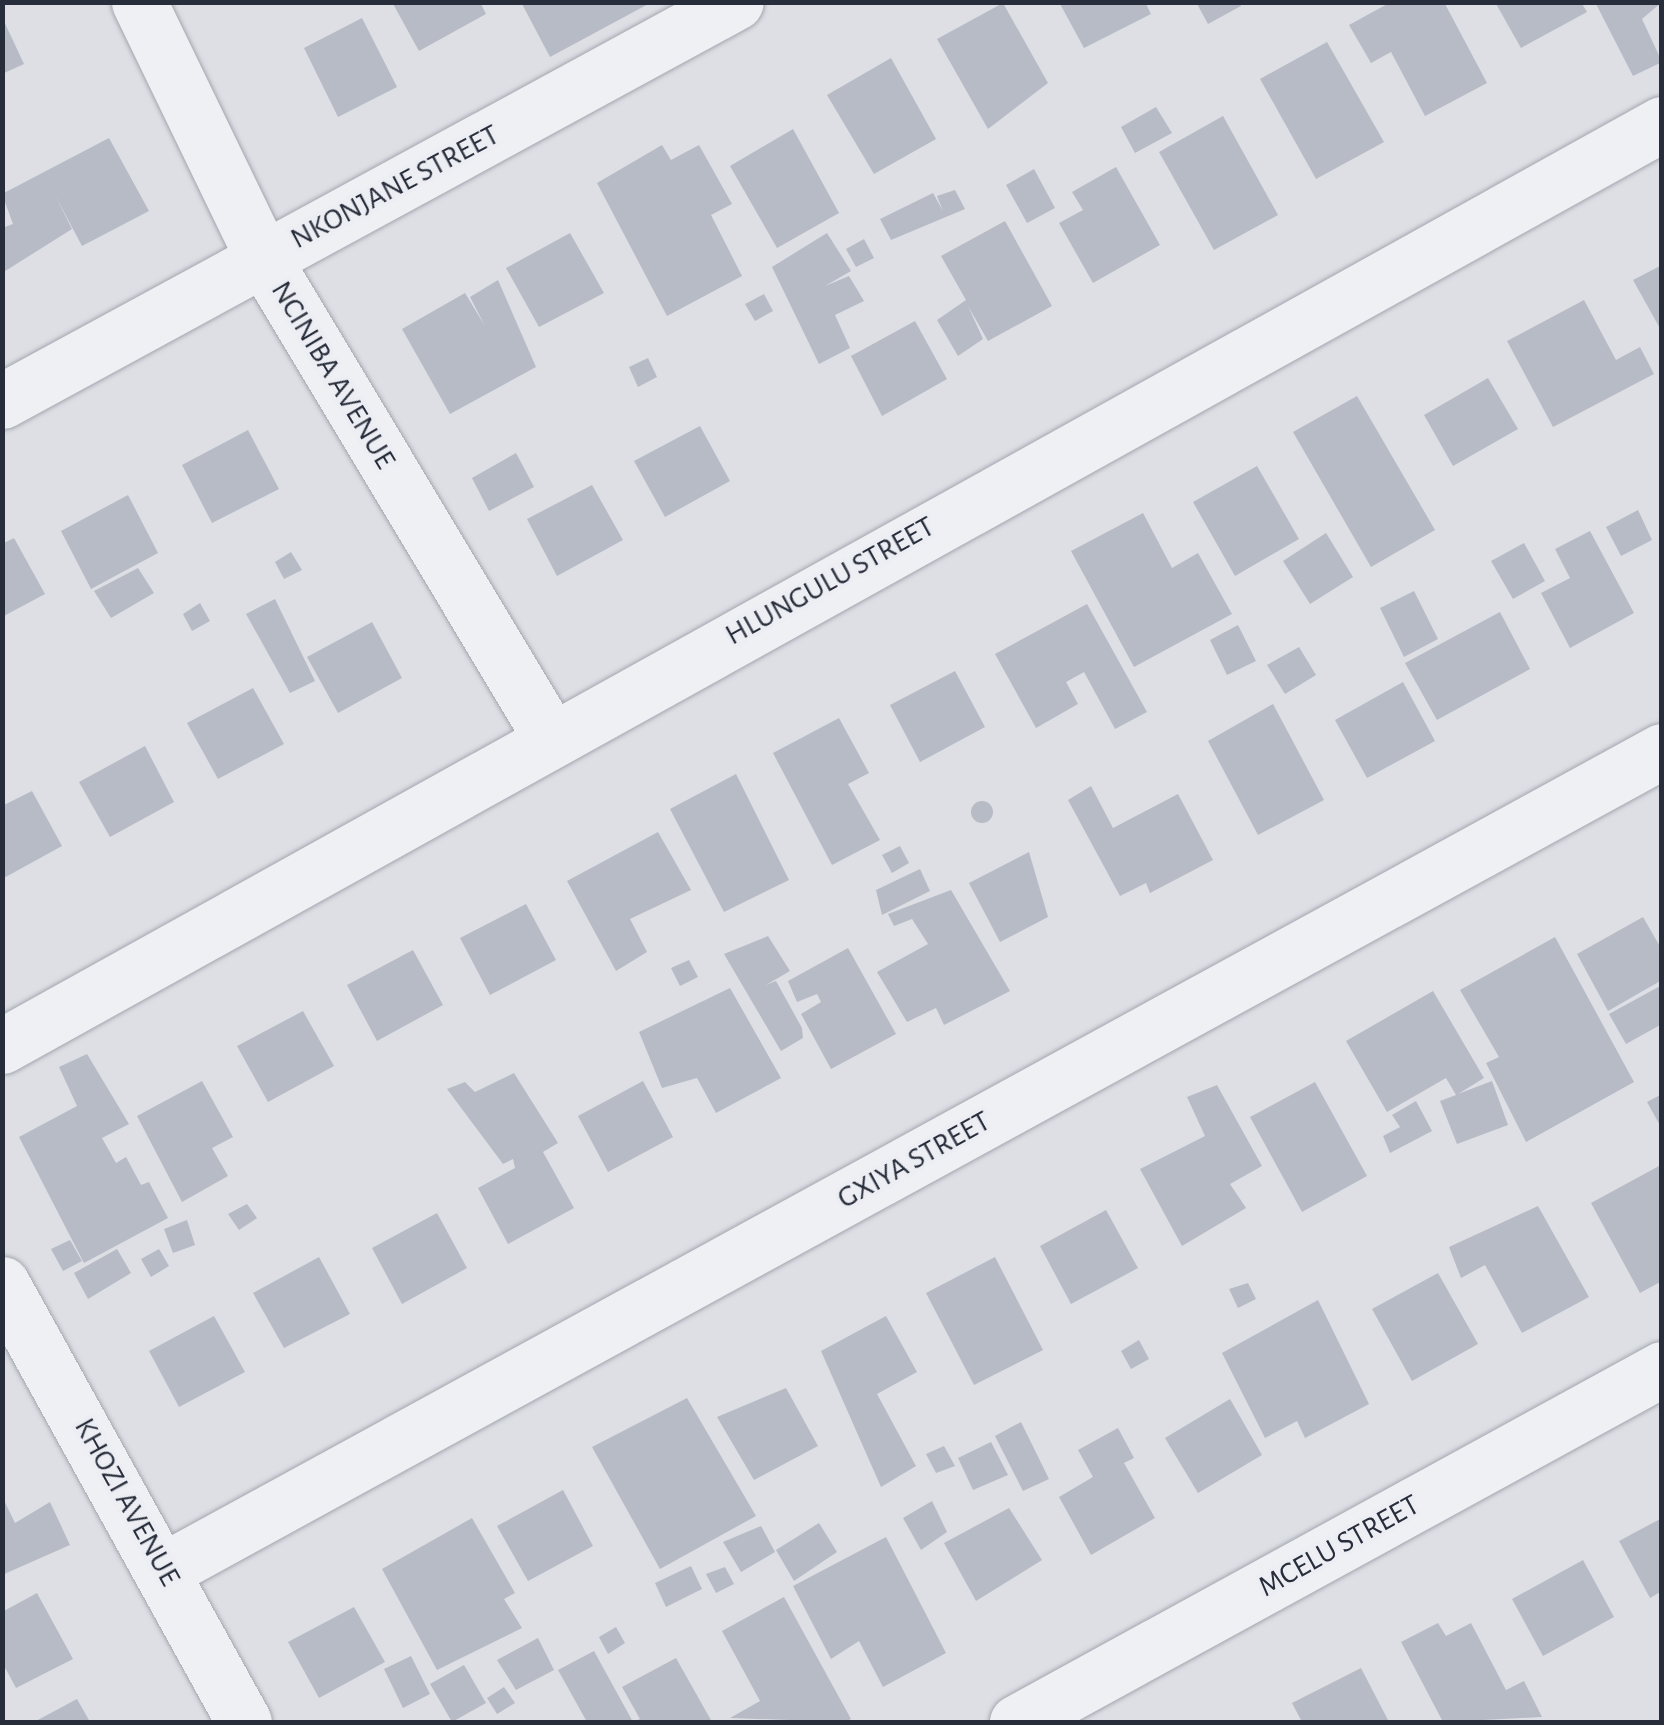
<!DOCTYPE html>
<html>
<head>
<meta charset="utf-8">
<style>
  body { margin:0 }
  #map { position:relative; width:1664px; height:1725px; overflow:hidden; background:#dddfe5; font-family:"Alegreya Sans",sans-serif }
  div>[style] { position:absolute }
  .building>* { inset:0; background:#b7bbc5 }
  .round { border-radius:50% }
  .roads { filter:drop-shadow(0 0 2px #a3a6ae) drop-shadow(0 0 2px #a3a6ae) }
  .minor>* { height:55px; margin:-27.5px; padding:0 27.5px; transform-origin:27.5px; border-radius:27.5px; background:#eff0f4 }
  span { translate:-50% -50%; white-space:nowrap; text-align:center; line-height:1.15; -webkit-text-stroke:8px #eceef3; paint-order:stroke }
  .street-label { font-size:30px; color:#272d3a }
  .frame { position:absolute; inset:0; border:5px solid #272d3a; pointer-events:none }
</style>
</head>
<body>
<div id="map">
  <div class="building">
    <div style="clip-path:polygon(392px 2px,480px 2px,486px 14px,419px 51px)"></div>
    <div style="clip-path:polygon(521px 2px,652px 2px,550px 57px)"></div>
    <div style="clip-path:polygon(1059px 2px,1145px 2px,1151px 14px,1084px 48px)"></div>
    <div style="clip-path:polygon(1196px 2px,1239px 2px,1241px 6px,1208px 24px)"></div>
    <div style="clip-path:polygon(1391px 2px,1444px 2px,1487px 83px,1425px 116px,1391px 52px,1371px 63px,1349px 25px)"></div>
    <div style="clip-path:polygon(1495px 2px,1581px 2px,1587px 12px,1521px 48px)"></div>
    <div style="clip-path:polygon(1595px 2px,1662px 2px,1642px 19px,1662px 62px,1633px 76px)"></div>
    <div style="clip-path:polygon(1003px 3px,1048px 83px,988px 129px,937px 39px)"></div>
    <div style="clip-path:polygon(2px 17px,24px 64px,2px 74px)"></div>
    <div style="clip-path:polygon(362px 18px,397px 87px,338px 117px,304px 48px)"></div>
    <div style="clip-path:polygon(1327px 42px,1384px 142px,1316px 179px,1260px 79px)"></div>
    <div style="clip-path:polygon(891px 58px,936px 139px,874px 174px,827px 95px)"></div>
    <div style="clip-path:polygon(1156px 107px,1172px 133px,1135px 153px,1121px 127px)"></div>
    <div style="clip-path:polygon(1223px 116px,1278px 215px,1214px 250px,1159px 152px)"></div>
    <div style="clip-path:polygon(793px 129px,839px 213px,777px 248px,730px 166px)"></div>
    <div style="clip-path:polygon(109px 138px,149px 211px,82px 246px,55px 195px,72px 229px,2px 273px,2px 228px,13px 224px,2px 194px)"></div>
    <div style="clip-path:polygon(662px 145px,671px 160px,699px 145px,732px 204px,711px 215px,742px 276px,667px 316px,597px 183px)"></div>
    <div style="clip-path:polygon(1116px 167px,1160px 245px,1093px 283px,1059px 223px,1083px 210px,1072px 192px)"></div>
    <div style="clip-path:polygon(1034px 169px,1055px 208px,1027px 223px,1006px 185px)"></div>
    <div style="clip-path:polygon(955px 190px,965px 209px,891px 240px,880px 219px,933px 193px,943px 211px,937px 196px)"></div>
    <div style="clip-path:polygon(1005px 221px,1052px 306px,988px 341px,968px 306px,983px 339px,958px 356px,937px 320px,966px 300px,941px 256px)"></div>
    <div style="clip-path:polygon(570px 233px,604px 293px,539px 327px,506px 268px)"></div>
    <div style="clip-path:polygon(827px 233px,851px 271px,825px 286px,849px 276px,864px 301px,835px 315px,850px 348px,819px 364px,772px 267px)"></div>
    <div style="clip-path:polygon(864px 239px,874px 258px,856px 267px,846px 249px)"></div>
    <div style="clip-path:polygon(1662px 265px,1662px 332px,1633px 280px)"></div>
    <div style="clip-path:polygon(498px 280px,536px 367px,450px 414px,402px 329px,465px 293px,485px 326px,470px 297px)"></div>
    <div style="clip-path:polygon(764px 294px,773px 311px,755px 321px,745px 304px)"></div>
    <div style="clip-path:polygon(1584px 300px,1616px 360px,1640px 347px,1654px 374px,1553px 427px,1507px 341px)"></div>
    <div style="clip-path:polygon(915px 321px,947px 379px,882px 416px,851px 356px)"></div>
    <div style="clip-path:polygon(648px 358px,657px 377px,638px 387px,629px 367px)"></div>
    <div style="clip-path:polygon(1488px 378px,1518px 429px,1453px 466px,1424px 415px)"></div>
    <div style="clip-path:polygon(1357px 396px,1435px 530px,1371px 567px,1293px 432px)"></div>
    <div style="clip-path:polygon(700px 426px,730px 481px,665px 517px,634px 461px)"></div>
    <div style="clip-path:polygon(248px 430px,279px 489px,212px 523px,182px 465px)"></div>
    <div style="clip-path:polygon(516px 453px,534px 487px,489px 511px,472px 478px)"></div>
    <div style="clip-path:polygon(1257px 466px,1299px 539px,1235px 576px,1193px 502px)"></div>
    <div style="clip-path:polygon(592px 485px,623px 540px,557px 576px,527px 519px)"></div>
    <div style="clip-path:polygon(128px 495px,158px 553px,91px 589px,61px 531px)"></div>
    <div style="clip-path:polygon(1638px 510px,1652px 540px,1621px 556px,1606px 527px)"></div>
    <div style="clip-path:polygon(1143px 513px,1172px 568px,1198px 553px,1232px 614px,1134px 667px,1071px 551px)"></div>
    <div style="clip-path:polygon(1590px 531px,1634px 613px,1570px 648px,1541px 593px,1570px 578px,1555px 549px)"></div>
    <div style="clip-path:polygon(1326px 533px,1353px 577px,1310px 604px,1283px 561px)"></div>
    <div style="clip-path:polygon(14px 538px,45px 594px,2px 617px,2px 544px)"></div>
    <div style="clip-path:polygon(1524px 543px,1545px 581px,1513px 599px,1491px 561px)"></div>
    <div style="clip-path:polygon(291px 552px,302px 570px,284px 579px,275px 562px)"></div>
    <div style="clip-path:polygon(138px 568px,154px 593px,111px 618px,94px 591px)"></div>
    <div style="clip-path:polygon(1414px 591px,1438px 639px,1404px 657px,1380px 608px)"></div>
    <div style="clip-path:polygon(275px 599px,315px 681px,290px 693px,246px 614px)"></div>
    <div style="clip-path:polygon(200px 603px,210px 621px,192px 631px,183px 614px)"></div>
    <div style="clip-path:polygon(1087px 604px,1147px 712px,1115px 729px,1084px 672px,1066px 682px,1078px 704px,1036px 728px,995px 654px)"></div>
    <div style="clip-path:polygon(1500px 612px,1530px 669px,1437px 720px,1405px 663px)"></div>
    <div style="clip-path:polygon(372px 622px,402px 678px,338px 713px,307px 657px)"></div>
    <div style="clip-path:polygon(1238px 625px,1256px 661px,1227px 675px,1210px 640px)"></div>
    <div style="clip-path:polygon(1299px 647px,1316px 675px,1285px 694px,1267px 665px)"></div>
    <div style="clip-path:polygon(955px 671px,985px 727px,920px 762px,890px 705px)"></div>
    <div style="clip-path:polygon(1403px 682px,1435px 741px,1367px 778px,1335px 720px)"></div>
    <div style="clip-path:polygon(253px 688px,284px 744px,218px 779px,187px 723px)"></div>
    <div style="clip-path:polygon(1273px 704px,1324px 800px,1258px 835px,1208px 741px)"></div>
    <div style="clip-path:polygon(839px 718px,869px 773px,848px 784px,880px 840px,832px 865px,773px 753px)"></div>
    <div style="clip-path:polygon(145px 746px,174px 802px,110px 837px,79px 782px)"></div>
    <div style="clip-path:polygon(736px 774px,789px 880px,724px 912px,670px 809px)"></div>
    <div style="clip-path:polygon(1091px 786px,1113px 828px,1178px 794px,1213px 860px,1150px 893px,1146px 883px,1120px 896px,1068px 800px)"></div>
    <div style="clip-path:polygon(32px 791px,62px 846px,2px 879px,2px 806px)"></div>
    <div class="round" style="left:971px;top:801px;width:22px;height:22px"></div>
    <div style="clip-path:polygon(658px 832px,691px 890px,630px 919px,647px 952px,616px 971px,567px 881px)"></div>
    <div style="clip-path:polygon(900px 846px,909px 863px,892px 873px,882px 855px)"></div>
    <div style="clip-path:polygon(1029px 852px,1048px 917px,1000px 942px,969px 883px)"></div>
    <div style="clip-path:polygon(920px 869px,930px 891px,882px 915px,876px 890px)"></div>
    <div style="clip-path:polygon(951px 890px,1010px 991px,944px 1025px,936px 1008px,907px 1022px,877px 972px,928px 944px,912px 919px,894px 926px,888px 914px)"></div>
    <div style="clip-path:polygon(526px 904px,556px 960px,490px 995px,460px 938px)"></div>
    <div style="clip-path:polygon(1643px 917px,1662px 950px,1662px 980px,1608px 1011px,1577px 954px)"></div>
    <div style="clip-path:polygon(768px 936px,790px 971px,766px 985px,776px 981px,802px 1028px,803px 1038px,781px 1051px,724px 954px)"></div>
    <div style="clip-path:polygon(1555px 937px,1634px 1082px,1526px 1142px,1486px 1063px,1499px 1057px,1460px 990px)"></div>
    <div style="clip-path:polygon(848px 948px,896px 1034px,831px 1069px,801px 1014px,821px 1002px,817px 994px,797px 1002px,788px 981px)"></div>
    <div style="clip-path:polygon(413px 950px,443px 1005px,377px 1041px,347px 985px)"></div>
    <div style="clip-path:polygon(689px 960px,698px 977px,680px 986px,671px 968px)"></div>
    <div style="clip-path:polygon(1662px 985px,1662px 1024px,1626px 1044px,1609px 1014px)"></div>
    <div style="clip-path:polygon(730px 988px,781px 1078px,716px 1113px,697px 1078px,662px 1088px,639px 1032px)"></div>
    <div style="clip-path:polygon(1433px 991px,1484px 1078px,1458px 1094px,1492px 1081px,1508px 1125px,1457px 1144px,1440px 1101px,1456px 1095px,1446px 1078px,1387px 1112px,1346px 1041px)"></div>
    <div style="clip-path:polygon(303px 1011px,334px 1066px,268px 1102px,237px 1046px)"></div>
    <div style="clip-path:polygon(87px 1054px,129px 1124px,102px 1138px,116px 1163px,126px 1157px,141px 1185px,149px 1182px,168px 1218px,84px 1263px,19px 1137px,77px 1106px,59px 1067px)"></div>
    <div style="clip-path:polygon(514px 1073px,558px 1143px,543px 1152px,574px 1208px,508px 1244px,478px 1188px,515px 1168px,513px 1159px,503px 1164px,447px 1089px,465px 1082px,475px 1092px)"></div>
    <div style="clip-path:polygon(202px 1081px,233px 1137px,212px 1148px,228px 1176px,182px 1202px,137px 1116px)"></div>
    <div style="clip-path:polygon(643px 1081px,673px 1137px,608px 1172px,578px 1116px)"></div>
    <div style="clip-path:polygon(1315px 1082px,1367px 1176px,1302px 1212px,1250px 1117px)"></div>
    <div style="clip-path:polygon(1217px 1085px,1262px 1166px,1230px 1184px,1246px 1208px,1182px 1246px,1140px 1169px,1205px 1136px,1187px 1097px)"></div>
    <div style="clip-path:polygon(1662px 1094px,1662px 1129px,1647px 1102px)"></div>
    <div style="clip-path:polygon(1416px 1101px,1432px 1131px,1390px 1153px,1383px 1136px,1400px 1127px,1392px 1115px)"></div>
    <div style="clip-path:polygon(1659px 1166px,1662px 1281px,1640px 1293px,1591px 1203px)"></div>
    <div style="clip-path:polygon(247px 1204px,257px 1218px,239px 1230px,228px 1214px)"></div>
    <div style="clip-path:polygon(1538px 1206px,1589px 1297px,1522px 1333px,1485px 1265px,1461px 1278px,1449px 1247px)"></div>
    <div style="clip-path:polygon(1106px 1210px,1138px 1268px,1071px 1304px,1040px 1246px)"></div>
    <div style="clip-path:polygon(437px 1213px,467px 1268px,402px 1304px,372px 1248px)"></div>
    <div style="clip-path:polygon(187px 1220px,195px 1245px,173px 1253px,164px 1229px)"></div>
    <div style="clip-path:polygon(70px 1240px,82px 1261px,63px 1271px,51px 1249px)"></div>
    <div style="clip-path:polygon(117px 1249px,131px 1273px,88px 1299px,74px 1273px)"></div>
    <div style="clip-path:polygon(159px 1249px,169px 1266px,151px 1277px,141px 1259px)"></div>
    <div style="clip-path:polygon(319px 1257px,350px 1314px,284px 1348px,253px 1293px)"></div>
    <div style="clip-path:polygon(995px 1257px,1043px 1350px,974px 1385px,926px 1293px)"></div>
    <div style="clip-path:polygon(1438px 1273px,1478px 1344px,1412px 1381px,1372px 1309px)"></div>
    <div style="clip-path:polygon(1248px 1283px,1256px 1299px,1238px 1308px,1229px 1289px)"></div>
    <div style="clip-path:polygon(1318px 1300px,1369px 1404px,1305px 1438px,1297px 1421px,1265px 1438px,1222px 1353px)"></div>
    <div style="clip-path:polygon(214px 1316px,245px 1372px,179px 1407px,149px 1351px)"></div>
    <div style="clip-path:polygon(886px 1316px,917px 1372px,877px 1394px,916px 1466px,881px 1487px,821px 1351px)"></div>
    <div style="clip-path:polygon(1139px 1340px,1149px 1359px,1131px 1369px,1121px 1351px)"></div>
    <div style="clip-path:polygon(786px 1388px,818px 1446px,754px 1480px,717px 1417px)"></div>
    <div style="clip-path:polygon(687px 1398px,756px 1516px,660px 1569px,592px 1447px)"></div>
    <div style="clip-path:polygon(1230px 1399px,1262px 1455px,1198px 1493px,1165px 1438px)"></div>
    <div style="clip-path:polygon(1021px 1422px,1049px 1479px,1023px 1491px,995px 1436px)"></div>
    <div style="clip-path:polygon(1118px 1428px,1134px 1458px,1124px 1463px,1155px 1518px,1091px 1555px,1059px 1497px,1093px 1477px,1078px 1450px)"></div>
    <div style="clip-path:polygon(991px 1442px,1008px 1475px,973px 1490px,958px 1458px)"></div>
    <div style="clip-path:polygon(944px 1446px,955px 1466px,936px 1473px,926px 1454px)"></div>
    <div style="clip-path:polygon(563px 1490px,593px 1546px,528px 1581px,497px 1526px)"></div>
    <div style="clip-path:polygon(2px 1496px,15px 1523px,50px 1502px,70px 1545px,2px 1575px)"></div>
    <div style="clip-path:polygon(932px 1501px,947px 1532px,921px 1550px,903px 1518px)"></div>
    <div style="clip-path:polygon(1009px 1508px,1042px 1560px,976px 1601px,944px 1543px)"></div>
    <div style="clip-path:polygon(472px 1518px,515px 1593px,504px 1599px,522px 1628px,437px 1670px,382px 1569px)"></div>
    <div style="clip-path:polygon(1662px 1518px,1662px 1591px,1650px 1598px,1619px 1541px)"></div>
    <div style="clip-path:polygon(819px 1523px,837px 1552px,794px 1581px,776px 1550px)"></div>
    <div style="clip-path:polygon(761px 1526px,775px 1552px,741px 1572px,723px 1542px)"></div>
    <div style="clip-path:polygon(886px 1537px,946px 1653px,883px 1687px,859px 1641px,831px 1659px,793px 1586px)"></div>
    <div style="clip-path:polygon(1583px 1560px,1614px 1617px,1543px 1656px,1512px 1599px)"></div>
    <div style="clip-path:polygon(691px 1566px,702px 1589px,666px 1607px,655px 1583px)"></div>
    <div style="clip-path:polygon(725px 1567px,734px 1584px,716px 1593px,706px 1574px)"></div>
    <div style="clip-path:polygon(37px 1593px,73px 1659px,16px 1688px,2px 1662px,2px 1612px)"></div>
    <div style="clip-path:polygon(784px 1597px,851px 1719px,844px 1722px,730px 1718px,760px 1701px,722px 1631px)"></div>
    <div style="clip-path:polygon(354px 1607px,385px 1662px,319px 1698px,288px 1642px)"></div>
    <div style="clip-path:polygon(1438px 1623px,1446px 1636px,1471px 1623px,1506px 1690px,1524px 1681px,1542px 1717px,1443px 1722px,1401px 1642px)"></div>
    <div style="clip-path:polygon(616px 1627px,625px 1643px,608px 1654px,599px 1637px)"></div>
    <div style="clip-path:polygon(538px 1638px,554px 1670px,516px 1690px,497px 1660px)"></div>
    <div style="clip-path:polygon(594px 1651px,633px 1722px,640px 1719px,622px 1687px,676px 1658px,712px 1722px,587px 1722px,558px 1670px)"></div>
    <div style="clip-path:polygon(411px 1656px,430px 1694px,403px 1708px,384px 1669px)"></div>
    <div style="clip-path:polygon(464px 1665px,486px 1703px,452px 1722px,430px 1684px)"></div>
    <div style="clip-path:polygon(1361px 1668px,1389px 1722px,1302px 1722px,1292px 1703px)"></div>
    <div style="clip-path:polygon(504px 1687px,515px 1703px,497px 1714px,487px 1698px)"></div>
    <div style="clip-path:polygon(77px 1699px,90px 1722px,34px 1722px)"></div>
  </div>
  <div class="roads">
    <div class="minor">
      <div style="left:139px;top:2px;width:284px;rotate:64.2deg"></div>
      <div style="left:263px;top:258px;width:556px;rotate:59.05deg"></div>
      <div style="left:2px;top:401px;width:835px;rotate:-28.53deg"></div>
      <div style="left:2px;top:1046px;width:1899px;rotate:-29.05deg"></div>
      <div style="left:2px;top:1284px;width:500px;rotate:61.08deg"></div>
      <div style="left:166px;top:1569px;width:1705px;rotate:-28.67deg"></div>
      <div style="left:1017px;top:1722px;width:735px;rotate:-28.69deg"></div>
    </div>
  </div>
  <div class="street-label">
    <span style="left:395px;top:187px;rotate:-28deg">NKONJANE STREET</span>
    <span style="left:333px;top:375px;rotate:59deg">NCINIBA AVENUE</span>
    <span style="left:830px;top:581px;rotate:-29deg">HLUNGULU STREET</span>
    <span style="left:914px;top:1160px;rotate:-29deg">GXIYA STREET</span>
    <span style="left:127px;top:1502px;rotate:61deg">KHOZI AVENUE</span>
    <span style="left:1339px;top:1546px;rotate:-29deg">MCELU STREET</span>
  </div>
  <div class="frame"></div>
</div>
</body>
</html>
